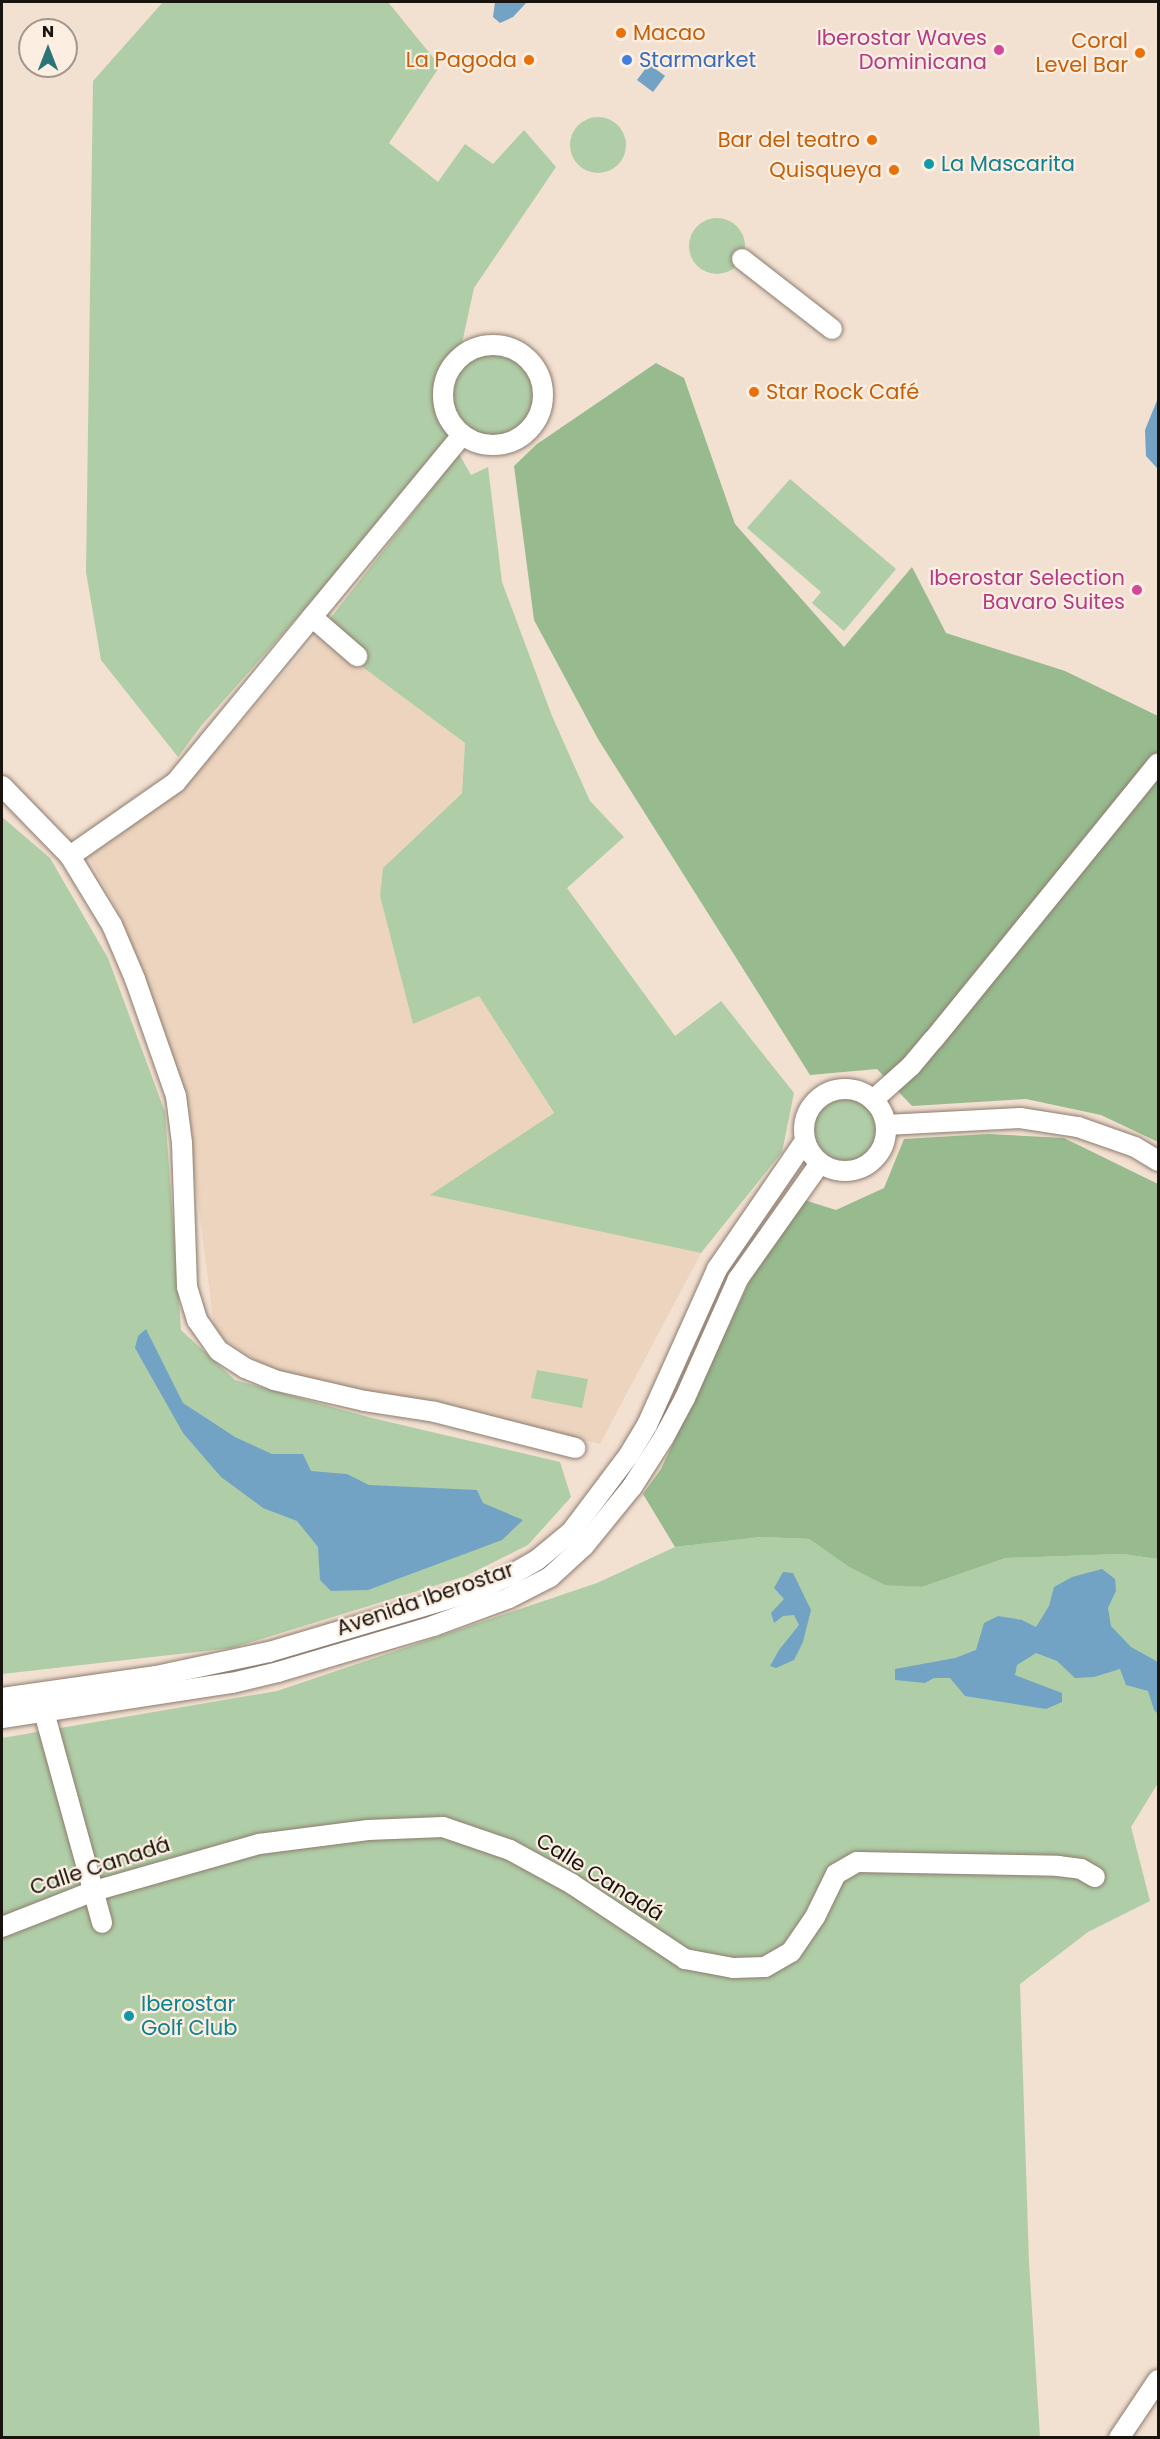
<!DOCTYPE html>
<html>
<head>
<meta charset="utf-8">
<style>
  body { margin:0 }
  #map { position:relative; width:1160px; height:2439px; overflow:hidden; background:#f2e0d1; font-family:Poppins,sans-serif }
  div>[style] { position:absolute }
  .built>* { inset:0; background:#ecd4bf }
  .green>* { inset:0; background:#afcea7 }
  .round { border-radius:50% }
  .forest>* { inset:0; background:#97bb8f }
  .water>* { inset:0; background:#72a3c5 }
  .roads { filter:drop-shadow(0 0 2px #8d7c6e) drop-shadow(0 0 2px #8d7c6e) }
  .minor>* { height:20px; margin:-10px; padding:0 10px; transform-origin:10px; border-radius:10px; background:#fff }
  .minor>.ring { margin:-10px; padding:0; box-sizing:content-box; background:none; border:20px solid #fff; border-radius:50% }
  .dots>* { width:16px; height:16px; translate:-50% -50%; box-sizing:border-box; border:3px solid #fdeee2; border-radius:50% }
  span { translate:-50% -50%; white-space:nowrap; text-align:center; line-height:1.15; -webkit-text-stroke:4.5px #fdeee2; paint-order:stroke }
  .food-label { font-size:21px; color:#c56008 }
  .left { translate:0 -50%; text-align:left }
  .right { translate:-100% -50%; text-align:right }
  .hotel-label { font-size:21px; color:#b23c85 }
  .shop-label { font-size:21px; color:#366cbe }
  .culture-label { font-size:21px; color:#0d838f }
  .street-label { font-size:21px; color:#1a140e }
  .frame { position:absolute; inset:0; border:3px solid #1a140e; pointer-events:none }
  .north { position:absolute; left:18px; top:18px; width:60px; height:60px; box-sizing:border-box; background:#fdeee2; border:2px solid #a2978d; border-radius:50%; rotate:0deg; font-size:16px; font-weight:700; line-height:24px; text-align:center; color:#1a140e }
  .north::after { content:''; display:block; margin:auto; width:21px; height:27px; background:#2a747a; clip-path:polygon(50% 0,100% 100%,50% 72%,0 100%) }
</style>
</head>
<body>
<div id="map">
  <div class="built">
    <div style="clip-path:polygon(318px 634px,465px 743px,462px 792px,383px 868px,380px 896px,413px 1023px,479px 996px,554px 1114px,431px 1195px,701px 1253px,600px 1444px,273px 1371px,215px 1334px,183px 1085px,120px 915px,88px 856px,227px 739px)"></div>
  </div>
  <div class="green">
    <div style="clip-path:polygon(163px 2px,388px 2px,440px 66px,389px 143px,438px 182px,465px 144px,493px 164px,524px 130px,556px 167px,474px 288px,462px 343px,444px 362px,437px 413px,449px 436px,343px 565px,201px 726px,178px 757px,101px 660px,86px 572px,93px 81px)"></div>
    <div class="round" style="left:570px;top:117px;width:56px;height:56px"></div>
    <div class="round" style="left:689px;top:218px;width:56px;height:56px"></div>
    <div class="round" style="left:443px;top:345px;width:100px;height:100px"></div>
    <div style="clip-path:polygon(459px 454px,471px 475px,488px 467px,502px 582px,552px 716px,590px 801px,624px 837px,567px 888px,675px 1036px,721px 1001px,794px 1093px,782px 1152px,701px 1253px,430px 1195px,554px 1113px,479px 996px,413px 1024px,380px 896px,383px 868px,462px 793px,465px 743px,318px 634px)"></div>
    <div style="clip-path:polygon(790px 479px,896px 569px,844px 631px,812px 603px,821px 592px,747px 528px)"></div>
    <div style="clip-path:polygon(2px 817px,50px 858px,108px 958px,165px 1112px,181px 1330px,235px 1380px,372px 1418px,560px 1462px,571px 1497px,528px 1545px,466px 1576px,232px 1648px,2px 1674px)"></div>
    <div class="round" style="left:804px;top:1089px;width:82px;height:82px"></div>
    <div style="clip-path:polygon(537px 1370px,588px 1379px,582px 1408px,531px 1398px)"></div>
    <div style="clip-path:polygon(761px 1537px,809px 1539px,849px 1567px,885px 1584px,922px 1587px,1006px 1558px,1122px 1554px,1158px 1559px,1158px 1783px,1131px 1827px,1150px 1901px,1088px 1932px,1020px 1984px,1029px 2262px,1040px 2437px,2px 2438px,2px 1738px,277px 1691px,597px 1583px,675px 1547px)"></div>
  </div>
  <div class="forest">
    <div style="clip-path:polygon(656px 363px,684px 378px,735px 524px,844px 647px,912px 567px,946px 633px,1065px 671px,1158px 716px,1158px 1142px,1101px 1115px,1026px 1099px,912px 1106px,877px 1069px,810px 1075px,598px 739px,534px 620px,514px 466px,537px 444px)"></div>
    <div style="clip-path:polygon(988px 1134px,1064px 1138px,1158px 1184px,1158px 1559px,1122px 1554px,1006px 1558px,922px 1587px,885px 1585px,849px 1567px,809px 1539px,761px 1537px,675px 1547px,643px 1494px,661px 1469px,751px 1278px,801px 1199px,836px 1210px,884px 1188px,904px 1139px)"></div>
  </div>
  <div class="water">
    <div style="clip-path:polygon(495px 2px,527px 2px,513px 17px,500px 23px,493px 17px)"></div>
    <div style="clip-path:polygon(649px 64px,665px 76px,653px 92px,637px 80px)"></div>
    <div style="clip-path:polygon(1158px 398px,1158px 466px,1157px 468px,1146px 456px,1145px 430px)"></div>
    <div style="clip-path:polygon(146px 1329px,183px 1403px,235px 1437px,272px 1454px,303px 1454px,311px 1471px,347px 1474px,369px 1485px,477px 1490px,483px 1503px,523px 1520px,502px 1540px,368px 1590px,331px 1591px,320px 1580px,318px 1547px,297px 1521px,263px 1508px,221px 1477px,183px 1433px,135px 1348px,138px 1336px)"></div>
    <div style="clip-path:polygon(1102px 1569px,1115px 1579px,1116px 1591px,1108px 1608px,1111px 1626px,1131px 1647px,1158px 1662px,1158px 1714px,1154px 1710px,1148px 1691px,1126px 1685px,1120px 1669px,1094px 1677px,1075px 1678px,1057px 1661px,1036px 1653px,1017px 1665px,1015px 1675px,1062px 1693px,1062px 1702px,1046px 1709px,965px 1696px,950px 1678px,934px 1678px,925px 1683px,895px 1680px,895px 1669px,955px 1658px,976px 1650px,984px 1623px,998px 1616px,1022px 1620px,1036px 1627px,1049px 1606px,1054px 1587px,1072px 1577px)"></div>
    <div style="clip-path:polygon(783px 1572px,793px 1573px,811px 1610px,803px 1642px,794px 1660px,776px 1668px,770px 1666px,779px 1650px,799px 1625px,794px 1615px,783px 1616px,774px 1623px,771px 1613px,784px 1599px,774px 1588px)"></div>
  </div>
  <div class="roads">
    <div class="minor">
      <div style="left:742px;top:259px;width:114px;rotate:37.9deg"></div>
      <div class="ring" style="left:443px;top:345px;width:80px;height:80px"></div>
      <div style="left:312px;top:617px;width:60px;rotate:40.9deg"></div>
      <div style="left:2px;top:786px;width:98px;rotate:45.8deg"></div>
      <div style="left:70px;top:856px;width:81px;rotate:58.7deg"></div>
      <div style="left:112px;top:925px;width:59px;rotate:66.9deg"></div>
      <div style="left:135px;top:979px;width:124px;rotate:70.7deg"></div>
      <div style="left:176px;top:1096px;width:47px;rotate:82.7deg"></div>
      <div style="left:182px;top:1143px;width:144px;rotate:88deg"></div>
      <div style="left:187px;top:1287px;width:34px;rotate:73deg"></div>
      <div style="left:197px;top:1320px;width:38px;rotate:55deg"></div>
      <div style="left:219px;top:1351px;width:31px;rotate:33deg"></div>
      <div style="left:245px;top:1368px;width:31px;rotate:22deg"></div>
      <div style="left:274px;top:1380px;width:93px;rotate:13deg"></div>
      <div style="left:365px;top:1401px;width:71px;rotate:8.9deg"></div>
      <div style="left:435px;top:1412px;width:145px;rotate:14.4deg"></div>
      <div style="left:70px;top:856px;width:129px;rotate:-34.9deg"></div>
      <div style="left:176px;top:782px;width:450px;rotate:-50.5deg"></div>
      <div class="ring" style="left:804px;top:1089px;width:62px;height:62px"></div>
      <div style="left:873px;top:1100px;width:51px;rotate:-41.8deg"></div>
      <div style="left:911px;top:1066px;width:35px;rotate:-50deg"></div>
      <div style="left:934px;top:1039px;width:355px;rotate:-50.9deg"></div>
      <div style="left:886px;top:1125px;width:134px;rotate:-3deg"></div>
      <div style="left:1020px;top:1118px;width:59px;rotate:8.8deg"></div>
      <div style="left:1078px;top:1127px;width:60px;rotate:19.3deg"></div>
      <div style="left:1135px;top:1147px;width:27px;rotate:31deg"></div>
      <div style="left:2px;top:1698px;width:156px;rotate:-8.1deg"></div>
      <div style="left:156px;top:1676px;width:116px;rotate:-12deg"></div>
      <div style="left:269px;top:1652px;width:215px;rotate:-16.5deg"></div>
      <div style="left:475px;top:1591px;width:39px;rotate:-24deg"></div>
      <div style="left:511px;top:1575px;width:30px;rotate:-30deg"></div>
      <div style="left:537px;top:1560px;width:44px;rotate:-39.5deg"></div>
      <div style="left:571px;top:1532px;width:96px;rotate:-53deg"></div>
      <div style="left:629px;top:1455px;width:35px;rotate:-59deg"></div>
      <div style="left:647px;top:1425px;width:171px;rotate:-65.8deg"></div>
      <div style="left:717px;top:1269px;width:155px;rotate:-55.5deg"></div>
      <div style="left:41px;top:1701px;width:230px;rotate:74.6deg"></div>
      <div style="left:2px;top:1718px;width:233px;rotate:-8.7deg"></div>
      <div style="left:232px;top:1683px;width:47px;rotate:-13.4deg"></div>
      <div style="left:278px;top:1672px;width:162px;rotate:-16.5deg"></div>
      <div style="left:433px;top:1626px;width:81px;rotate:-20.2deg"></div>
      <div style="left:509px;top:1598px;width:46px;rotate:-27.1deg"></div>
      <div style="left:550px;top:1577px;width:46px;rotate:-42.4deg"></div>
      <div style="left:584px;top:1546px;width:76px;rotate:-50.9deg"></div>
      <div style="left:632px;top:1487px;width:59px;rotate:-57.4deg"></div>
      <div style="left:664px;top:1437px;width:44px;rotate:-61.7deg"></div>
      <div style="left:685px;top:1398px;width:130px;rotate:-66deg"></div>
      <div style="left:738px;top:1279px;width:142px;rotate:-54.7deg"></div>
      <div style="left:2px;top:1927px;width:99px;rotate:-21.4deg"></div>
      <div style="left:94px;top:1891px;width:172px;rotate:-15.9deg"></div>
      <div style="left:259px;top:1844px;width:110px;rotate:-7.3deg"></div>
      <div style="left:368px;top:1830px;width:75px;rotate:-2.3deg"></div>
      <div style="left:443px;top:1827px;width:71px;rotate:18.9deg"></div>
      <div style="left:510px;top:1850px;width:71px;rotate:28.7deg"></div>
      <div style="left:572px;top:1884px;width:136px;rotate:33.6deg"></div>
      <div style="left:685px;top:1959px;width:49px;rotate:10.6deg"></div>
      <div style="left:733px;top:1968px;width:32px;rotate:-2deg"></div>
      <div style="left:765px;top:1967px;width:30px;rotate:-30deg"></div>
      <div style="left:791px;top:1952px;width:42px;rotate:-55.6deg"></div>
      <div style="left:815px;top:1917px;width:48px;rotate:-64deg"></div>
      <div style="left:836px;top:1874px;width:24px;rotate:-30deg"></div>
      <div style="left:857px;top:1862px;width:201px;rotate:1.1deg"></div>
      <div style="left:1058px;top:1866px;width:23px;rotate:7deg"></div>
      <div style="left:1081px;top:1869px;width:16px;rotate:30deg"></div>
      <div style="left:1119px;top:2438px;width:70px;rotate:-56.1deg"></div>
    </div>
  </div>
  <div class="dots">
    <div style="left:621px;top:33px;background:#e8710a"></div>
    <div style="left:999px;top:50px;background:#d1479c"></div>
    <div style="left:1140px;top:53px;background:#e8710a"></div>
    <div style="left:529px;top:60px;background:#e8710a"></div>
    <div style="left:627px;top:60px;background:#3f7fe0"></div>
    <div style="left:872px;top:140px;background:#e8710a"></div>
    <div style="left:929px;top:164px;background:#0f9aa8"></div>
    <div style="left:894px;top:170px;background:#e8710a"></div>
    <div style="left:754px;top:392px;background:#e8710a"></div>
    <div style="left:1137px;top:590px;background:#d1479c"></div>
    <div style="left:129px;top:2016px;background:#0f9aa8"></div>
  </div>
  <div class="food-label">
    <span class="left" style="left:633px;top:33px">Macao</span>
    <span class="right" style="left:1128px;top:53px">Coral<br>Level Bar</span>
    <span class="right" style="left:517px;top:60px">La Pagoda</span>
    <span class="right" style="left:860px;top:140px">Bar del teatro</span>
    <span class="right" style="left:882px;top:170px">Quisqueya</span>
    <span class="left" style="left:766px;top:392px">Star Rock Café</span>
  </div>
  <div class="hotel-label">
    <span class="right" style="left:987px;top:50px">Iberostar Waves<br>Dominicana</span>
    <span class="right" style="left:1125px;top:590px">Iberostar Selection<br>Bavaro Suites</span>
  </div>
  <div class="shop-label">
    <span class="left" style="left:639px;top:60px">Starmarket</span>
  </div>
  <div class="culture-label">
    <span class="left" style="left:941px;top:164px">La Mascarita</span>
    <span class="left" style="left:141px;top:2016px">Iberostar<br>Golf Club</span>
  </div>
  <div class="street-label">
    <span style="left:425px;top:1599px;rotate:-19deg">Avenida Iberostar</span>
    <span style="left:100px;top:1866px;rotate:-18deg">Calle Canadá</span>
    <span style="left:600px;top:1877px;rotate:32deg">Calle Canadá</span>
  </div>
  <div class="frame"></div>
  <div class="north">N</div>
</div>
</body>
</html>
